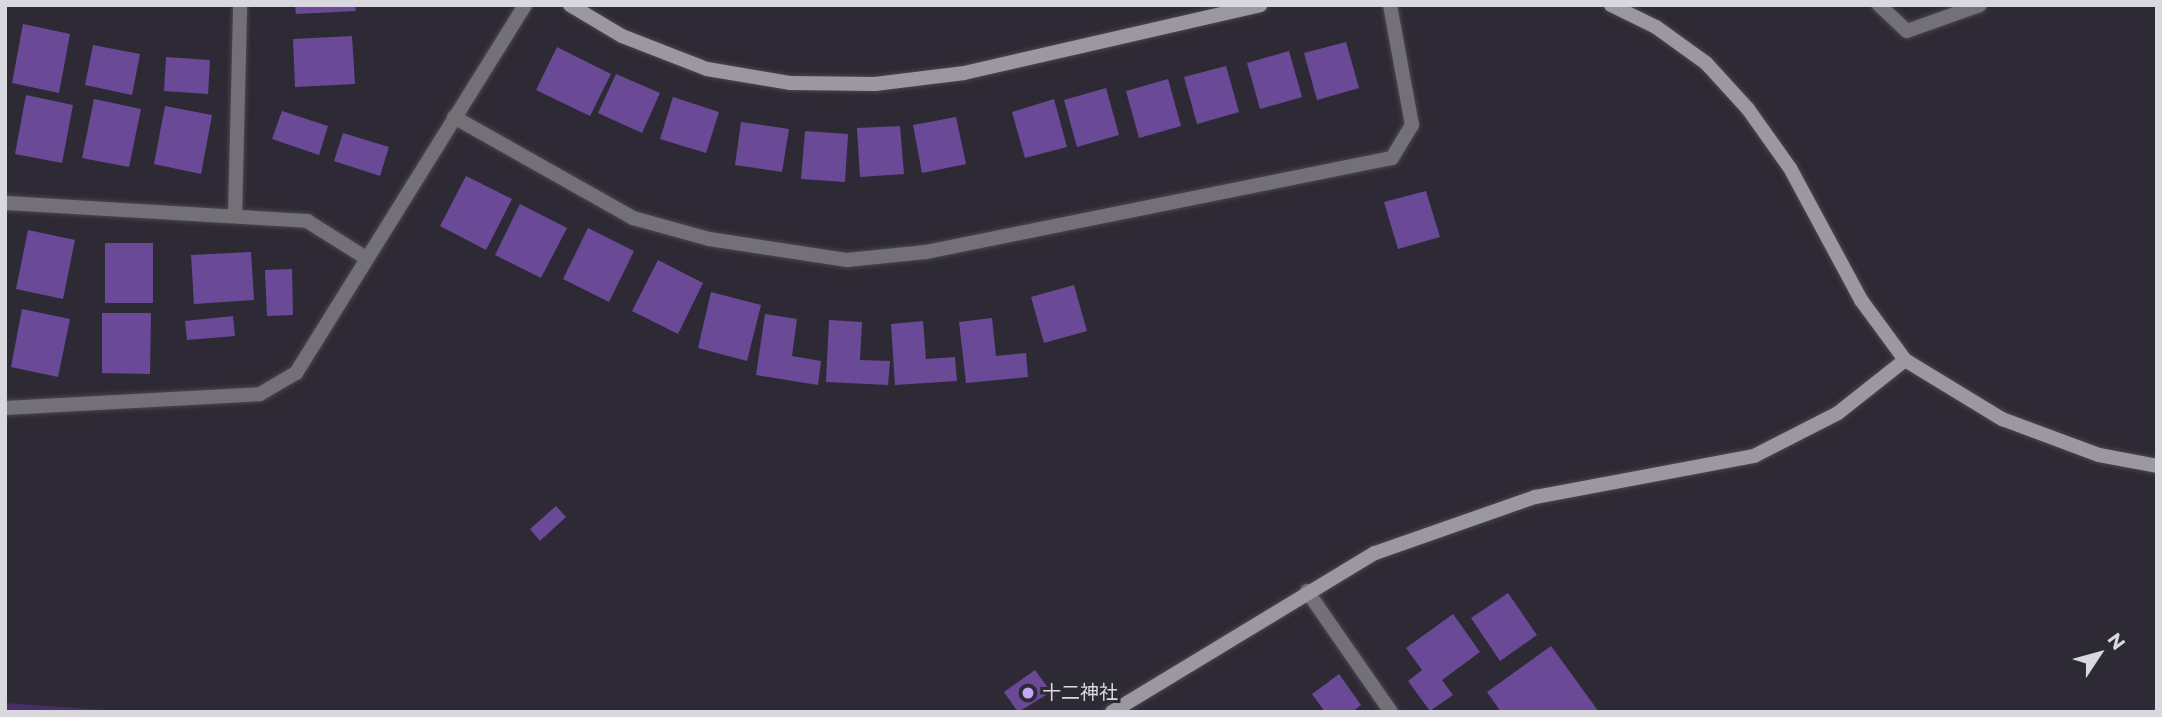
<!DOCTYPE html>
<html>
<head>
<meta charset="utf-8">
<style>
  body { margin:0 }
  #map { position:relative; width:2162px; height:717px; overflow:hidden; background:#2e2a35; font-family:Montserrat,"Noto Sans JP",sans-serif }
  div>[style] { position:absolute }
  .green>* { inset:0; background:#462f66 }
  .building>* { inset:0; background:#6a4a97 }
  .roads { filter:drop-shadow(0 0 2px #4a4650) drop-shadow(0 0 2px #4a4650) }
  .street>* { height:14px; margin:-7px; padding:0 7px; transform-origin:7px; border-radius:7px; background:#737177 }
  .secondary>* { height:14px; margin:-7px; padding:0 7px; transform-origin:7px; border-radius:7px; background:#9c98a2 }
  .dots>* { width:19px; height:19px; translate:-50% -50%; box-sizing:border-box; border:4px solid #2e2a35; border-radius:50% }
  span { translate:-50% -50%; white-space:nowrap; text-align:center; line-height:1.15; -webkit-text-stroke:6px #2e2a35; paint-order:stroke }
  .poi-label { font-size:19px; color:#dad8df }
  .left { translate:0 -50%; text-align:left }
  .frame { position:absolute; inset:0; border:7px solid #dad8df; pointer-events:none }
  .north { position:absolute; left:2064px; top:619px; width:70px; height:70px; -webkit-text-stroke:5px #2e2a35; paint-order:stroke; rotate:54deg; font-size:19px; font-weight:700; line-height:28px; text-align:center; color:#dad8df }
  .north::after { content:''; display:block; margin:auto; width:24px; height:32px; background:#dad8df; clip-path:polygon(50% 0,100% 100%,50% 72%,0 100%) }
</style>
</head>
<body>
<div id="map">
  <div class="green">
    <div style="clip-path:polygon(5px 703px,133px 712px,5px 712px)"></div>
  </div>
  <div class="building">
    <div style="clip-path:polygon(295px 5px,355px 5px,356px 11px,296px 14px)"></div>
    <div style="clip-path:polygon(23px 24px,70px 34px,59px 93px,12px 83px)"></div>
    <div style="clip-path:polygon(352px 36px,355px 84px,295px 87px,293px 39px)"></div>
    <div style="clip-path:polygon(1346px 42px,1359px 88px,1317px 100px,1304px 53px)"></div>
    <div style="clip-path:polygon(93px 45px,140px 54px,132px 95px,85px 85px)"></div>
    <div style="clip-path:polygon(557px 47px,611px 74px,590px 116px,536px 90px)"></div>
    <div style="clip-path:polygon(1289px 51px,1302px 97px,1260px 109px,1247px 63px)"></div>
    <div style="clip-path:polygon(166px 57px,210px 60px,208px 94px,164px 91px)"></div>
    <div style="clip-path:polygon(1226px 66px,1239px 112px,1197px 124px,1184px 77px)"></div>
    <div style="clip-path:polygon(616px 74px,660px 93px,642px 133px,598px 113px)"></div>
    <div style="clip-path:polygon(1168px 79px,1181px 126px,1139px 138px,1126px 91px)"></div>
    <div style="clip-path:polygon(1106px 88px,1119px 135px,1077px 147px,1064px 100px)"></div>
    <div style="clip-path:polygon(26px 95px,73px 105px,62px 163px,15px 154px)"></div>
    <div style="clip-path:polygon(673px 97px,719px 112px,706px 153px,660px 139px)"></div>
    <div style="clip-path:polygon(94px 99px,141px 109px,129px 167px,82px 158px)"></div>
    <div style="clip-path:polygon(1054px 99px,1067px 147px,1025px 158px,1012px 112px)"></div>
    <div style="clip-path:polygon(165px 106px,212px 115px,201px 174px,154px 164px)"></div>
    <div style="clip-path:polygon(282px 111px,328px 126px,319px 155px,272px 139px)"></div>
    <div style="clip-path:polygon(956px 117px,966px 164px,922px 173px,913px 125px)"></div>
    <div style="clip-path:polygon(741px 122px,789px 129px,782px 172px,735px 165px)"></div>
    <div style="clip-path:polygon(900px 126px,904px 174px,860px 177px,857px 128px)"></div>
    <div style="clip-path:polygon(805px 131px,848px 134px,845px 182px,801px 179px)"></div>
    <div style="clip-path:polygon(343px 133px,389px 147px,380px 176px,334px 161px)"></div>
    <div style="clip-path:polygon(466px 176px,512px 199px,486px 250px,440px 226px)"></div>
    <div style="clip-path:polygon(1426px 191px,1440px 237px,1398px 249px,1384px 202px)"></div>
    <div style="clip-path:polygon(520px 204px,567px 228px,541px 278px,495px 255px)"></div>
    <div style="clip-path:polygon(588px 228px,634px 251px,609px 302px,563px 279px)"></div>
    <div style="clip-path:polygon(28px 230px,75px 240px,63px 299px,16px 289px)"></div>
    <div style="clip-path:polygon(105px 243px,153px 243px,153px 303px,105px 303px)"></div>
    <div style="clip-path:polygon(251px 252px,254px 300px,194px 304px,191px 255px)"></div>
    <div style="clip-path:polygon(658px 260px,703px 283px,678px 334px,632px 311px)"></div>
    <div style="clip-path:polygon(292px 269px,293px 315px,267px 316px,265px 270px)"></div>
    <div style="clip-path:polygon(1074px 285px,1087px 331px,1044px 343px,1031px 297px)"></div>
    <div style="clip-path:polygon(711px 292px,761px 305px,747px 361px,698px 348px)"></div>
    <div style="clip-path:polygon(22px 309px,70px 319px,58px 377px,11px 367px)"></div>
    <div style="clip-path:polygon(102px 313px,151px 313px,150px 374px,102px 373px)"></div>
    <div style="clip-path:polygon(765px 314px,797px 319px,792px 356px,821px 361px,818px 385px,756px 375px)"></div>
    <div style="clip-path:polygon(233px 316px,235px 336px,187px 340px,185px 321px)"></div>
    <div style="clip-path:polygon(992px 318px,996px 356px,1026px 353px,1028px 377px,966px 383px,959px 322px)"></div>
    <div style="clip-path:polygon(829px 320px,862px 322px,860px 360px,890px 361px,888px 385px,826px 382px)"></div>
    <div style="clip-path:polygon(923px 321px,926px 359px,955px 357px,957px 381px,895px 385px,891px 324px)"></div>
    <div style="clip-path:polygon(556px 506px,566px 517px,540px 541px,530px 529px)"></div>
    <div style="clip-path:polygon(1508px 593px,1537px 635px,1500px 661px,1471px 618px)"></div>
    <div style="clip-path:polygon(1453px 614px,1480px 652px,1442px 680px,1453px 695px,1430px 711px,1408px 681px,1422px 670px,1406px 648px)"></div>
    <div style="clip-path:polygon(1551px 646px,1599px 712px,1501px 712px,1487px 692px)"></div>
    <div style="clip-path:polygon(1035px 670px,1051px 692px,1018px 712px,1004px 692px)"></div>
    <div style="clip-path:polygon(1339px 674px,1361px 705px,1352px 712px,1325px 712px,1312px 694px)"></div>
  </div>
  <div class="roads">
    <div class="street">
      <div style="left:1879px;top:5px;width:38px;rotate:43deg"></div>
      <div style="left:1907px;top:31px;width:77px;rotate:-19.6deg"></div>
      <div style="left:454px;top:117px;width:206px;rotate:29.4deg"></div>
      <div style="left:633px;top:218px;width:79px;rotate:15.4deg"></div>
      <div style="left:709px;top:239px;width:140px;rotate:8.7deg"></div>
      <div style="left:847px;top:260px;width:79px;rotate:-5.8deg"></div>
      <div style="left:926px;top:252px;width:475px;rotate:-11.4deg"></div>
      <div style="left:1392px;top:158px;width:39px;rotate:-59deg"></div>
      <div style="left:1412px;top:125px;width:122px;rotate:-100.4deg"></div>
      <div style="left:5px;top:203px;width:303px;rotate:3.4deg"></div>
      <div style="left:307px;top:221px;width:70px;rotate:32.1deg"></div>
      <div style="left:235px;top:216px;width:211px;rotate:-88.6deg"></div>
      <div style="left:5px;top:408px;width:255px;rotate:-3.1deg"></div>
      <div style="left:260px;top:394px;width:42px;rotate:-30.3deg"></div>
      <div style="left:296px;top:373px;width:433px;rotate:-58.1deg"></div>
      <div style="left:1307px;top:591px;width:147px;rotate:55.2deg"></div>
    </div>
    <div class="secondary">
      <div style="left:570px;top:5px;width:61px;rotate:30.8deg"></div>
      <div style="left:622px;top:36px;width:91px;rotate:21.2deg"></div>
      <div style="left:707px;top:69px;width:85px;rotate:9.5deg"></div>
      <div style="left:791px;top:83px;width:84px;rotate:0.7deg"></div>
      <div style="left:875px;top:84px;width:90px;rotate:-7deg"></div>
      <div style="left:964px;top:73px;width:304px;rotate:-12.9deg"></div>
      <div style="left:1611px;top:5px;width:50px;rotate:26.1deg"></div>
      <div style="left:1656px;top:27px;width:62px;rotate:35.8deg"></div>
      <div style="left:1706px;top:63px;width:62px;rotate:47.6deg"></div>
      <div style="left:1748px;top:109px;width:72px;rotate:54.6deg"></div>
      <div style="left:1790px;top:168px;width:150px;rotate:61.7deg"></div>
      <div style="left:1861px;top:300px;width:74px;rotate:53.7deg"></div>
      <div style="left:1905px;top:360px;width:114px;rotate:31.3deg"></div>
      <div style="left:2002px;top:419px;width:103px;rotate:20.4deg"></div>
      <div style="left:2099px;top:455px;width:59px;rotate:10.7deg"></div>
      <div style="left:1112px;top:712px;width:307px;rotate:-31.2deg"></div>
      <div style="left:1375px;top:553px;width:170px;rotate:-19.3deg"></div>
      <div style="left:1535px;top:497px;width:223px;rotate:-10.6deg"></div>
      <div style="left:1754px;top:456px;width:94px;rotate:-27.1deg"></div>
      <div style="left:1838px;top:413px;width:85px;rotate:-38.3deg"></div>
    </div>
  </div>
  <div class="dots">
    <div style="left:1028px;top:693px;background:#c3a7f2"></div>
  </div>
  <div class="poi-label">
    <span class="left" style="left:1042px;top:693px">十二神社</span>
  </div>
  <div class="frame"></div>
  <div class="north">N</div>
</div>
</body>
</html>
